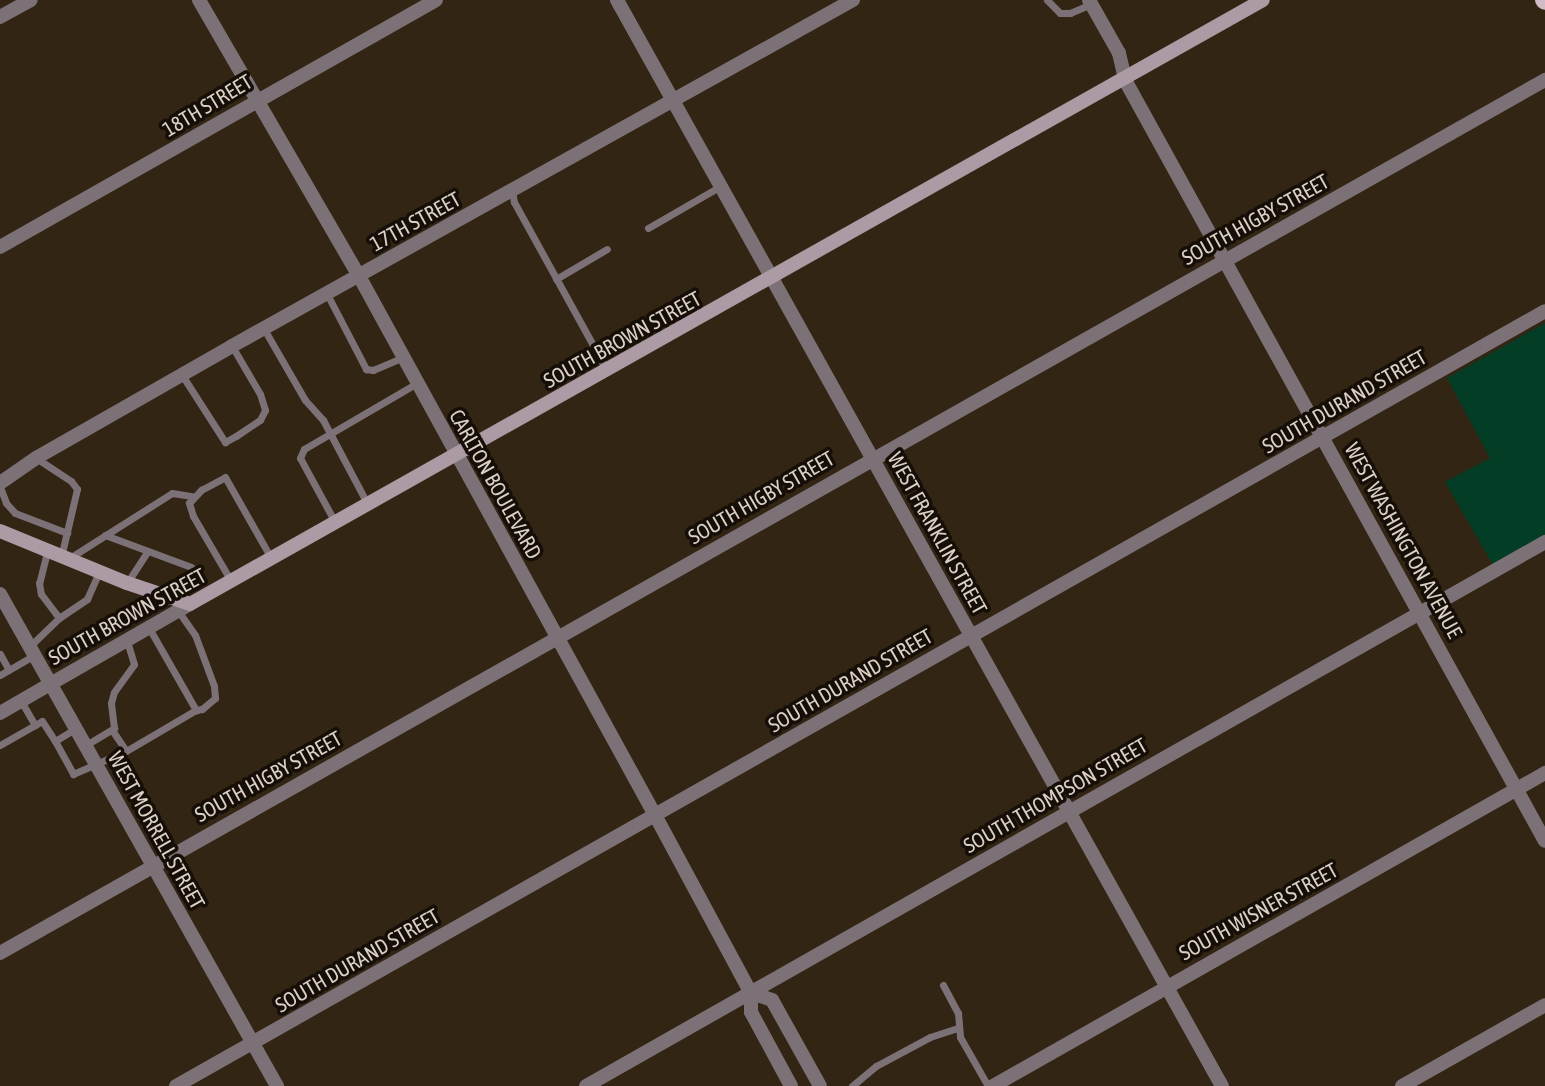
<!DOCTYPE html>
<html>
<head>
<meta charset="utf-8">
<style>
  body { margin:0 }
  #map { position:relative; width:1545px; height:1086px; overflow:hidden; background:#332513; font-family:"Asap Condensed",sans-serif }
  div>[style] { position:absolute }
  .green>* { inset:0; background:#033d26 }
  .service>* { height:7px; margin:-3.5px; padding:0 3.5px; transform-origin:3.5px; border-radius:3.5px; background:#7c7177 }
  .minor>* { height:14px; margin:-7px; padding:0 7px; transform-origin:7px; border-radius:7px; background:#7c7177 }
  .tertiary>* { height:14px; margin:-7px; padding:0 7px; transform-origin:7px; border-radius:7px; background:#7c7177 }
  .secondary>* { height:14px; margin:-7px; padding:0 7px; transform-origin:7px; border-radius:7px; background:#ac9aa4 }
  .primary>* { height:18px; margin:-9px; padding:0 9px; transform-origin:9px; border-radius:9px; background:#d1bbc7 }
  span { translate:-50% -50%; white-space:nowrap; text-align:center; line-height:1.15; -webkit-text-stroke:7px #160f08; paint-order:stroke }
  .street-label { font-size:21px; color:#dad0c6 }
</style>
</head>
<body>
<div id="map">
  <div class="green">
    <div style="clip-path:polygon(1545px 323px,1545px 534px,1493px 565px,1445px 482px,1490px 458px,1447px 378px)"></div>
  </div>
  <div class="service">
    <div style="left:1047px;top:0;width:18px;rotate:45deg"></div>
    <div style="left:1060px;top:13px;width:10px"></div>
    <div style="left:1070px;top:13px;width:23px;rotate:-23deg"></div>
    <div style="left:512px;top:191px;width:11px;rotate:80deg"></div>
    <div style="left:514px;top:202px;width:191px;rotate:61.1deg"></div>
    <div style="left:648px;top:228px;width:82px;rotate:-30deg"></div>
    <div style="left:556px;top:279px;width:59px;rotate:-30.5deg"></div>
    <div style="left:327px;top:294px;width:85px;rotate:62.5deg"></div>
    <div style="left:366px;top:369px;width:7px;rotate:8deg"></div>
    <div style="left:373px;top:370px;width:33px;rotate:-23deg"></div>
    <div style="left:264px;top:329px;width:82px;rotate:60deg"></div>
    <div style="left:305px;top:400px;width:27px;rotate:48deg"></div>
    <div style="left:323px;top:420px;width:96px;rotate:62.1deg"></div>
    <div style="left:182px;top:375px;width:80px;rotate:57.3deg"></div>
    <div style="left:225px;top:442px;width:13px;rotate:-29deg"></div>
    <div style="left:236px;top:436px;width:29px;rotate:-34deg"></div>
    <div style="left:260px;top:420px;width:11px;rotate:-63deg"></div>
    <div style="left:265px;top:410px;width:17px;rotate:-107deg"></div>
    <div style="left:260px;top:394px;width:56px;rotate:-120.3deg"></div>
    <div style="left:36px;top:458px;width:42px;rotate:33.3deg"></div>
    <div style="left:71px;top:481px;width:10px;rotate:53deg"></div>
    <div style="left:77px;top:489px;width:70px;rotate:103.2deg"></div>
    <div style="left:0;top:487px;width:17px;rotate:69deg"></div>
    <div style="left:6px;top:503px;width:13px;rotate:48deg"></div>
    <div style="left:15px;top:513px;width:56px;rotate:21deg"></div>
    <div style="left:336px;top:524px;width:75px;rotate:-118.6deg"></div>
    <div style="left:300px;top:458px;width:10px;rotate:-66deg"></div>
    <div style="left:304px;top:449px;width:131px;rotate:-30.3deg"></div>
    <div style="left:105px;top:535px;width:92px;rotate:20.4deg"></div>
    <div style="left:47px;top:552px;width:32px;rotate:104deg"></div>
    <div style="left:39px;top:583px;width:11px;rotate:80deg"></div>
    <div style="left:41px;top:594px;width:30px;rotate:53deg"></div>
    <div style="left:68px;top:559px;width:123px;rotate:-32.4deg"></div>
    <div style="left:172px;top:493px;width:20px;rotate:9deg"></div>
    <div style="left:231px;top:581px;width:75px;rotate:-120.3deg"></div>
    <div style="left:193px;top:516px;width:14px;rotate:-107deg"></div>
    <div style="left:189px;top:503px;width:18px;rotate:-47deg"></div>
    <div style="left:201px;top:490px;width:27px;rotate:-28deg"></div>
    <div style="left:225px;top:477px;width:93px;rotate:60.4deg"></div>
    <div style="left:127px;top:583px;width:38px;rotate:-57deg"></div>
    <div style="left:149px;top:628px;width:95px;rotate:60.2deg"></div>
    <div style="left:196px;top:710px;width:6px;rotate:-9deg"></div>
    <div style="left:202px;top:709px;width:17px;rotate:-40deg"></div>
    <div style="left:215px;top:698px;width:12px;rotate:-95deg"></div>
    <div style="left:214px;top:686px;width:54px;rotate:-110.4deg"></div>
    <div style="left:195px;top:635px;width:29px;rotate:-125deg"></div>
    <div style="left:30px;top:646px;width:40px;rotate:-44deg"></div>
    <div style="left:59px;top:618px;width:34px;rotate:-34deg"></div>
    <div style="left:87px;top:599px;width:30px;rotate:-66deg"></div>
    <div style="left:0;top:654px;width:18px;rotate:61deg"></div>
    <div style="left:0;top:675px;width:39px;rotate:-30deg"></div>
    <div style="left:21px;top:701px;width:28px;rotate:60deg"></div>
    <div style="left:112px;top:730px;width:25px;rotate:56deg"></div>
    <div style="left:55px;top:741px;width:38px;rotate:61deg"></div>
    <div style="left:73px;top:774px;width:58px;rotate:-23.5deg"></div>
    <div style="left:126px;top:751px;width:81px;rotate:-30.4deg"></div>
    <div style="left:0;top:745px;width:48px;rotate:-29.7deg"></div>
    <div style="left:42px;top:721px;width:24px;rotate:57deg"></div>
    <div style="left:55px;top:741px;width:26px;rotate:-31deg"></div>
    <div style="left:86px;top:745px;width:33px;rotate:-31deg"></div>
    <div style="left:114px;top:728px;width:25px;rotate:-97deg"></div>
    <div style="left:111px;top:703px;width:11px;rotate:-75deg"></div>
    <div style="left:114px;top:692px;width:34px;rotate:-54deg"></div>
    <div style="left:134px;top:664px;width:24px;rotate:-107deg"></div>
    <div style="left:943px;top:985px;width:32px;rotate:62deg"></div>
    <div style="left:958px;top:1013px;width:24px;rotate:85deg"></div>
    <div style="left:960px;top:1037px;width:56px;rotate:60.3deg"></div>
    <div style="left:852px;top:1086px;width:31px;rotate:-40deg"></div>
    <div style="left:876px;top:1066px;width:61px;rotate:-28.2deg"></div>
    <div style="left:930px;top:1037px;width:29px;rotate:-18deg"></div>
  </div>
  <div class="minor">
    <div style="left:199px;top:0;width:319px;rotate:59.9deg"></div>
    <div style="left:359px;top:276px;width:615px;rotate:61.23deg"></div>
    <div style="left:655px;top:815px;width:202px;rotate:61.7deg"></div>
    <div style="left:751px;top:993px;width:19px;rotate:90deg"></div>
    <div style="left:751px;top:1012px;width:84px;rotate:61.6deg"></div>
    <div style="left:617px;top:0;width:1243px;rotate:60.88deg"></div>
    <div style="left:1089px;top:0;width:61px;rotate:60.5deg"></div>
    <div style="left:1119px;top:53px;width:28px;rotate:77deg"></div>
    <div style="left:1125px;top:80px;width:869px;rotate:61.11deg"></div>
    <div style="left:0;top:17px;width:35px;rotate:-29deg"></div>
    <div style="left:0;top:247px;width:501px;rotate:-29.53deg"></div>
    <div style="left:0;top:483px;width:44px;rotate:-34.8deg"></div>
    <div style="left:36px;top:458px;width:226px;rotate:-29.7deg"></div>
    <div style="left:232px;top:346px;width:711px;rotate:-29.13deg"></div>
    <div style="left:0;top:713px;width:60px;rotate:-30deg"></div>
    <div style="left:0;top:953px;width:1775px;rotate:-29.47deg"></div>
    <div style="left:751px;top:993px;width:22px;rotate:18deg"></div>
    <div style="left:772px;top:1000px;width:98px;rotate:60.8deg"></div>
    <div style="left:176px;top:1086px;width:1573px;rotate:-29.51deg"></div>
    <div style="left:586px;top:1086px;width:1103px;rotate:-29.56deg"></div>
    <div style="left:993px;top:1086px;width:635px;rotate:-29.55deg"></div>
    <div style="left:1402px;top:1086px;width:164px;rotate:-29.5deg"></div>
  </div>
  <div class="tertiary">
    <div style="left:0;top:594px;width:565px;rotate:60.62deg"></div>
    <div style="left:52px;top:683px;width:159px;rotate:-29.8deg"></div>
  </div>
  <div class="secondary">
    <div style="left:0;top:531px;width:137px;rotate:22.3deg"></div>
    <div style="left:127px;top:583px;width:66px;rotate:18.4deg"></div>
    <div style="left:190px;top:604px;width:1231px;rotate:-29.38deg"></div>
  </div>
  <div class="primary">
    <div style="left:1544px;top:0;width:1px;rotate:45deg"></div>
  </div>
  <div class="street-label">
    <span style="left:207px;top:105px;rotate:-31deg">18TH STREET</span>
    <span style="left:1255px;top:219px;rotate:-29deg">SOUTH HIGBY STREET</span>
    <span style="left:415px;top:221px;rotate:-29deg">17TH STREET</span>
    <span style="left:622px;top:339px;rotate:-29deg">SOUTH BROWN STREET</span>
    <span style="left:1344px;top:401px;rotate:-30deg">SOUTH DURAND STREET</span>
    <span style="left:496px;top:484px;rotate:61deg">CARLTON BOULEVARD</span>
    <span style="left:761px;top:497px;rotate:-30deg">SOUTH HIGBY STREET</span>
    <span style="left:938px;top:533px;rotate:61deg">WEST FRANKLIN STREET</span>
    <span style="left:1404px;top:540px;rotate:61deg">WEST WASHINGTON AVENUE</span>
    <span style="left:127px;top:616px;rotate:-29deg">SOUTH BROWN STREET</span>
    <span style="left:850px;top:680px;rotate:-30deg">SOUTH DURAND STREET</span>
    <span style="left:268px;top:776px;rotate:-29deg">SOUTH HIGBY STREET</span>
    <span style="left:1055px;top:795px;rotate:-30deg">SOUTH THOMPSON STREET</span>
    <span style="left:157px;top:830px;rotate:61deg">WEST MORRELL STREET</span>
    <span style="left:1258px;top:911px;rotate:-29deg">SOUTH WISNER STREET</span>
    <span style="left:357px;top:960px;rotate:-30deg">SOUTH DURAND STREET</span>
  </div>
</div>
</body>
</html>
